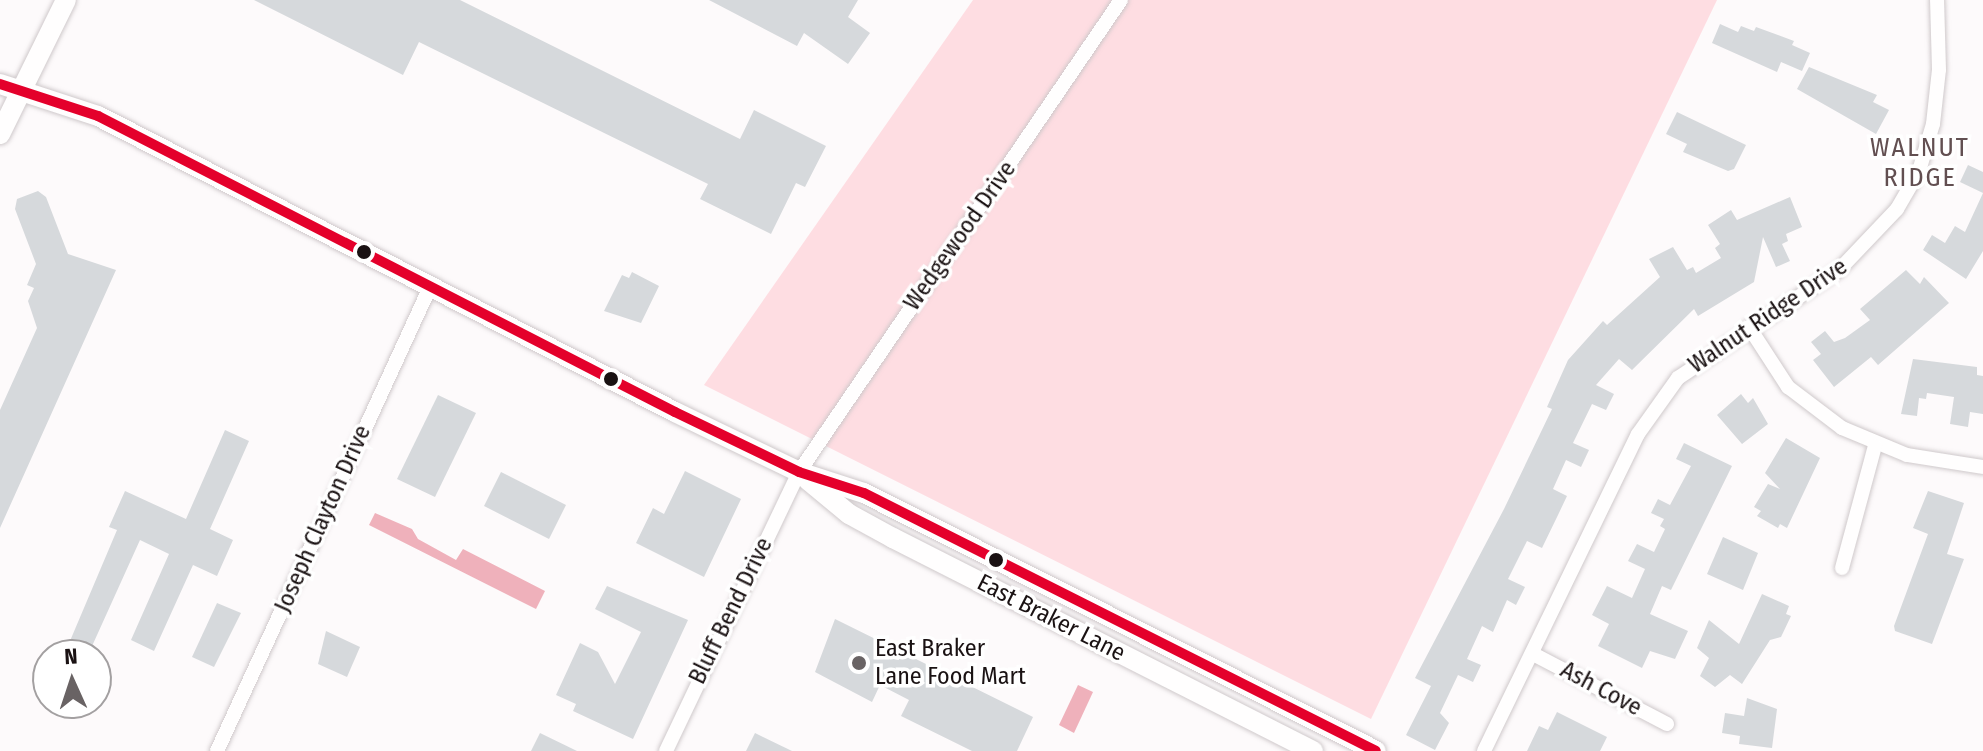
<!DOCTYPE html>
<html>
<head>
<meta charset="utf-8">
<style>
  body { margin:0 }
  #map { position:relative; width:1983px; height:751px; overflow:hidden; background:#fdfafb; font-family:"Fira Sans Condensed",sans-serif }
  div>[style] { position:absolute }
  .green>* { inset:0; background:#fedde2 }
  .water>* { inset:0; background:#efb1bb }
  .building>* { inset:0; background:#d6d9dc }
  .roads { filter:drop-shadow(0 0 2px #cfc9cb) drop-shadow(0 0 2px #cfc9cb) }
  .street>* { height:14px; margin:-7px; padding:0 7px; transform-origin:7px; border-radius:7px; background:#fffefe }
  .secondary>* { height:20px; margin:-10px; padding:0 10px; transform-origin:10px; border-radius:10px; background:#fffefe }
  .bus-1>* { height:10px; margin:-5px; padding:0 5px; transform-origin:5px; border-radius:5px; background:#e4002b }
  .dots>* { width:22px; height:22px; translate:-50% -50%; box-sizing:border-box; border:4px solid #fff; border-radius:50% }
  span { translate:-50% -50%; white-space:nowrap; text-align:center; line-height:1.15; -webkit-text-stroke:7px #fff; paint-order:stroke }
  .street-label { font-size:24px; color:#1a1213 }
  .poi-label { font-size:24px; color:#1a1213 }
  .left { translate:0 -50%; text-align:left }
  .neighbourhood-label { font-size:26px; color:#624f51; letter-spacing:2px }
  .north { position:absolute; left:32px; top:639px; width:80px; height:80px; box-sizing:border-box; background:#fff; border:2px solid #a3a0a1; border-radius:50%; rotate:357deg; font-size:22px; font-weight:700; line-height:32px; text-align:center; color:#1a1213 }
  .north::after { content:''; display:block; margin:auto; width:28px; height:36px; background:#696364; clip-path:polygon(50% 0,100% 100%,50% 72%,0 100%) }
</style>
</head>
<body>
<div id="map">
  <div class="green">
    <div style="clip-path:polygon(973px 0,1717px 0,1371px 719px,704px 385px)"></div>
  </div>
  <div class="water">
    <div style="clip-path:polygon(375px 513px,412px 529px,418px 539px,456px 560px,463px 549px,545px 591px,536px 609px,369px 525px)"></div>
    <div style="clip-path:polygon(1078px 685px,1093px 692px,1074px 733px,1059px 725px)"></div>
  </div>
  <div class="building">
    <div style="clip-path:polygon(254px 0,460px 0,740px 139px,754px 110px,826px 146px,805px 187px,796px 183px,771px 234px,700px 199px,708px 184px,419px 42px,403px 75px)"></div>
    <div style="clip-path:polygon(709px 0,858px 0,848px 17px,870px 33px,848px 64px,804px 33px,797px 46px)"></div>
    <div style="clip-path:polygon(1720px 24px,1738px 32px,1741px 26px,1754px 31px,1756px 27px,1794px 41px,1792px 45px,1810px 53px,1802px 71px,1781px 62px,1777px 72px,1712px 43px)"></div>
    <div style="clip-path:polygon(1809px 67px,1877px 95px,1873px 102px,1889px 110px,1876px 134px,1797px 89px)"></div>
    <div style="clip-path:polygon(1677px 112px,1746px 145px,1734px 169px,1728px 171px,1683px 152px,1687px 144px,1666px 134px)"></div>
    <div style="clip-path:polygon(1968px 165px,1983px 172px,1983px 193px,1960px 182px)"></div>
    <div style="clip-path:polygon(38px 191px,46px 197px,68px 254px,116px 270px,0 528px,0 410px,37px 328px,28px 301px,34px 288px,27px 285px,36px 264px,15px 209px,17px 199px)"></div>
    <div style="clip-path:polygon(1983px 193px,1983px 251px,1966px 279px,1923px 250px,1932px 235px,1945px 243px,1955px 226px,1965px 232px)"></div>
    <div style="clip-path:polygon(1790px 197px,1802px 227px,1786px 234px,1788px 241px,1782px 244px,1790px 261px,1776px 267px,1763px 237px,1754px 282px,1698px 316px,1694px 309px,1632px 370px,1619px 359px,1596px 385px,1614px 394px,1606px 410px,1592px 404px,1573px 443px,1589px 450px,1581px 467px,1566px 460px,1553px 489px,1567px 496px,1558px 515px,1542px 548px,1527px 541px,1508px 579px,1525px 587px,1516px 605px,1507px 600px,1493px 632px,1482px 626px,1467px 659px,1481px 665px,1473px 682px,1458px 675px,1440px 713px,1449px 723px,1435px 750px,1406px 735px,1431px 686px,1415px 678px,1504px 509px,1552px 409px,1547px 407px,1568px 360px,1603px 321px,1607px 325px,1660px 277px,1649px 259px,1673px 247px,1687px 270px,1693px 267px,1696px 273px,1721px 258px,1715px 248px,1720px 244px,1708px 225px,1731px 210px,1737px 220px)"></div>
    <div style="clip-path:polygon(1906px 270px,1920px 284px,1924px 277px,1949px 303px,1878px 365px,1871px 357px,1834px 387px,1813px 360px,1821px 354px,1811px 342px,1825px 331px,1834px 342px,1845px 338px,1870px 320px,1860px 309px)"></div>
    <div style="clip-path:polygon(632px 272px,659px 286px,641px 323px,604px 311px,622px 275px,629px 278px)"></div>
    <div style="clip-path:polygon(1913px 359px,1977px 367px,1977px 375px,1983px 376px,1983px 414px,1970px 412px,1968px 427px,1950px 424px,1954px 397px,1927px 393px,1926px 399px,1919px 398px,1917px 416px,1901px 414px)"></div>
    <div style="clip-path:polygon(1741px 394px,1748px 403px,1753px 398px,1768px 424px,1742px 444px,1717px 415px)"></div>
    <div style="clip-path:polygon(438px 395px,476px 413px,435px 497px,397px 479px)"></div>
    <div style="clip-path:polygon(225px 430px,249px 441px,210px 529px,233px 540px,217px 576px,193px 565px,154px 651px,131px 640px,169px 554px,140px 540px,88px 655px,67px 648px,117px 530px,109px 527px,125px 491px,186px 519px)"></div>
    <div style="clip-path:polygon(1786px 438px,1820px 458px,1787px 528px,1780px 524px,1778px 528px,1757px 516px,1761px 511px,1754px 507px,1768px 484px,1780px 489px,1765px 473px)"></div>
    <div style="clip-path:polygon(1684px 443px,1732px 466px,1671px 590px,1662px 586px,1650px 614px,1688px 631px,1675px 659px,1650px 651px,1642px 668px,1598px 646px,1609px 624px,1592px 615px,1607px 586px,1632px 598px,1645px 569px,1628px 561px,1637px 544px,1654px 552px,1665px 529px,1660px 526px,1664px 519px,1651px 513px,1658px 499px,1670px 505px,1691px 466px,1676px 459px)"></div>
    <div style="clip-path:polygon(685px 471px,741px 499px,704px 577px,636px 543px,653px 508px,664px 514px)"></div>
    <div style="clip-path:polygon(501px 472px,566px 505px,549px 539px,484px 506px)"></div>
    <div style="clip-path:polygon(1928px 491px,1964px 503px,1947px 554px,1964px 559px,1932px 644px,1895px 631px,1894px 626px,1928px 534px,1913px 528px)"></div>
    <div style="clip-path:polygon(1723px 537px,1758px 553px,1743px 590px,1707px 574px)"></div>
    <div style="clip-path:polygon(607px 586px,688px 620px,633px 739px,573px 711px,576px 704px,556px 695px,580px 643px,598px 652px,615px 684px,641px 632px,595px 609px)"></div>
    <div style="clip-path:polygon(1762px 594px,1789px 606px,1786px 614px,1791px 616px,1781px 637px,1770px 640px,1742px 684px,1730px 675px,1715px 687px,1700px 676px,1709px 658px,1697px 648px,1709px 620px,1739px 644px)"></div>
    <div style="clip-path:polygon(217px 603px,241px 613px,214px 667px,192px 657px)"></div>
    <div style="clip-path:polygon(835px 619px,1033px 717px,1017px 751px,972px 751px,901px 716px,909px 700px,880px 685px,872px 702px,815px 672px)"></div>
    <div style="clip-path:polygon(326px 631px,360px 647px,347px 677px,318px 664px)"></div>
    <div style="clip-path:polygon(1747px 698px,1777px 709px,1772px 748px,1739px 744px,1740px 736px,1722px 733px,1725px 713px,1744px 716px)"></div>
    <div style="clip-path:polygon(1557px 712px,1607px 737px,1600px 751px,1527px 751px,1539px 726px,1548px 730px)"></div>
    <div style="clip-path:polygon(540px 733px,577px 751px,531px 751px)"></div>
    <div style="clip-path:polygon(755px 733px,792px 751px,746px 751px)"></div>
  </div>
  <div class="roads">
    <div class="street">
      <div style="left:1749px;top:327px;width:72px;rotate:57deg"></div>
      <div style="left:1788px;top:387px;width:68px;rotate:37.2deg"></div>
      <div style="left:1842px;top:428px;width:70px;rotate:22.6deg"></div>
      <div style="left:1907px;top:455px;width:77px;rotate:9deg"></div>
      <div style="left:1842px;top:568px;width:126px;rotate:-74.9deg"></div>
      <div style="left:1535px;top:655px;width:149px;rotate:27.6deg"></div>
      <div style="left:217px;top:751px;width:511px;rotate:-65.34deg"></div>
      <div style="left:666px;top:751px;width:309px;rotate:-64.5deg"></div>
      <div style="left:799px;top:472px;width:571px;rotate:-55.7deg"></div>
      <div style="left:1484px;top:751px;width:352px;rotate:-64.1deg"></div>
      <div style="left:1638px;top:434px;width:69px;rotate:-54.5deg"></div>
      <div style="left:1678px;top:378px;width:194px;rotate:-33.9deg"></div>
      <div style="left:1839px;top:270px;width:84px;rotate:-46.4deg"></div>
      <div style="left:1897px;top:209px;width:44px;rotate:-59.9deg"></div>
      <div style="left:1919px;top:171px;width:49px;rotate:-73.4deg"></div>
      <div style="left:1933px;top:124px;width:54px;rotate:-83.7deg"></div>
      <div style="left:1939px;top:70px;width:70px;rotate:-91.6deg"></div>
    </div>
    <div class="secondary">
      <div style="left:0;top:84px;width:103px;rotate:18.1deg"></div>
      <div style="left:98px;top:116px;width:648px;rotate:27.16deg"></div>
      <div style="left:675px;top:412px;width:138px;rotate:25.8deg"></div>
      <div style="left:799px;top:472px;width:68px;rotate:17.9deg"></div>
      <div style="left:864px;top:493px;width:573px;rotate:26.74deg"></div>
      <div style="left:0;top:134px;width:149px;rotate:-63.8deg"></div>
      <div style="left:808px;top:480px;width:53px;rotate:39.7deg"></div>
      <div style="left:849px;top:514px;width:50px;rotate:28.6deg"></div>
      <div style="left:893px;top:538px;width:471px;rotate:26.9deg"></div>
    </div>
  </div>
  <div class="bus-1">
    <div style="left:0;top:84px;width:103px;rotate:18.1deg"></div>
    <div style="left:98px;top:116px;width:648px;rotate:27.16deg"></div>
    <div style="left:675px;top:412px;width:138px;rotate:25.8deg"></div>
    <div style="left:799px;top:472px;width:68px;rotate:17.9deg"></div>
    <div style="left:864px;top:493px;width:573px;rotate:26.74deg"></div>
  </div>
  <div class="dots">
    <div style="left:364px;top:252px;background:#1a1213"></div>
    <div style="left:611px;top:379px;background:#1a1213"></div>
    <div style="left:996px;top:560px;background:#1a1213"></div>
    <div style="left:859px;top:663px;background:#696364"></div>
  </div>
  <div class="street-label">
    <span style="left:960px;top:236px;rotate:-55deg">Wedgewood Drive</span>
    <span style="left:1768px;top:316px;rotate:-34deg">Walnut Ridge Drive</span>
    <span style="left:323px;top:519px;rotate:-66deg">Joseph Clayton Drive</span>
    <span style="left:731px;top:611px;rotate:-64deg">Bluff Bend Drive</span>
    <span style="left:1051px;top:618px;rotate:27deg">East Braker Lane</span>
    <span style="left:1601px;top:689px;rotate:28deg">Ash Cove</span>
  </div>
  <div class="poi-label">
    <span class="left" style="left:875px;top:663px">East Braker<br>Lane Food Mart</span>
  </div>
  <div class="neighbourhood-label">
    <span style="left:1920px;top:163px">WALNUT<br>RIDGE</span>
  </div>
  <div class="north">N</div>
</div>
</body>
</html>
